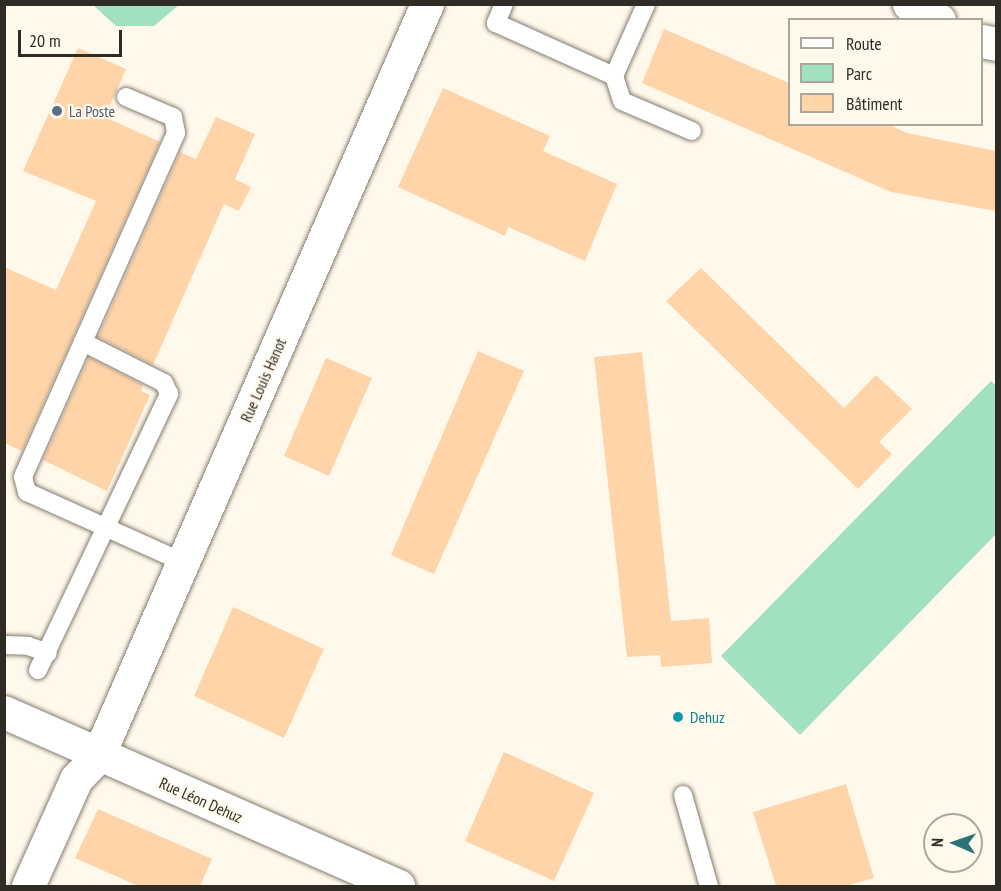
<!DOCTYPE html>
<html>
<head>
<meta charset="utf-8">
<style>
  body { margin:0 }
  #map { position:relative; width:1001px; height:891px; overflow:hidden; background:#fff9ec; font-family:"PT Sans Narrow",sans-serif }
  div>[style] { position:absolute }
  .green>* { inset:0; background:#a1e1bf }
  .building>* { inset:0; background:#ffd4a8 }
  .roads { filter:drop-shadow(0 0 2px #837c6f) drop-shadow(0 0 2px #837c6f) }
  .service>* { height:18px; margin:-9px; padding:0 9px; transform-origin:9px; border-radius:9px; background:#fff }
  .minor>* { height:33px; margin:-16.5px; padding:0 16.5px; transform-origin:16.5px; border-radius:16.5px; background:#fff }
  .dots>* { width:16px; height:16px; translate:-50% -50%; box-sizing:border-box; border:3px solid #fff9ec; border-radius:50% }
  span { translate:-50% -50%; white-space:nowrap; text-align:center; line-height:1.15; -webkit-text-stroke:4.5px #fff9ec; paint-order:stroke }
  .service-label { font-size:16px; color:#4e5e75 }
  .left { translate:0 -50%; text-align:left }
  .street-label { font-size:16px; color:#2f2c26 }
  .culture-label { font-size:16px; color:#0d838f }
  .frame { position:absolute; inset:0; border:6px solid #2f2c26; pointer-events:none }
  .legend { position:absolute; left:788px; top:18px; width:195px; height:108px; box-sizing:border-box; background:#fff9ec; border:2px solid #aca79d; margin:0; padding:8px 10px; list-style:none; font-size:18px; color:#2f2c26 }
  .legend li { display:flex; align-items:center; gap:12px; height:30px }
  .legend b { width:30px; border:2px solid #aca79d }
  .north { position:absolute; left:923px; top:813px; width:60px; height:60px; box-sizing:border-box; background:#fff9ec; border:2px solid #aca79d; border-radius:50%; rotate:272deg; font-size:16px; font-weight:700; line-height:24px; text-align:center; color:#2f2c26 }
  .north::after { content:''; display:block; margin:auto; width:21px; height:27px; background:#297377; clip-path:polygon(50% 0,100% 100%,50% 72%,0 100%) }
  .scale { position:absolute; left:18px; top:30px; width:104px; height:27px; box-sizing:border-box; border:3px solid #2f2c26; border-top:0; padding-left:8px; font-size:18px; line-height:21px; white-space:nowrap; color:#2f2c26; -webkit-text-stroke:4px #fff9ec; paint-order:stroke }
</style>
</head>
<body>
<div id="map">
  <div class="green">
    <div style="clip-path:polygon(93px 5px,179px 5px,154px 26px,116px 26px)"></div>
    <div style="clip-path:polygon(991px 381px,996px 386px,996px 534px,800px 735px,721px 656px)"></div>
  </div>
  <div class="building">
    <div style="clip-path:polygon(664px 29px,789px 83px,789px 124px,887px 124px,907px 133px,996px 151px,996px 211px,891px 192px,642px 83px)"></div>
    <div style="clip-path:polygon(78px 48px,126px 69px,105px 117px,160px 142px,22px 451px,4px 443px,4px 267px,56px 290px,96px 201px,23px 171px)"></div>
    <div style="clip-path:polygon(443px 88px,550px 136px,543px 151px,617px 184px,585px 261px,508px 227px,505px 236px,398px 187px)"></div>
    <div style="clip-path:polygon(216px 117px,255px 134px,235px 179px,251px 187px,239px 211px,224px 204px,153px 365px,98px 337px,180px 152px,196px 159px)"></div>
    <div style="clip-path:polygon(701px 268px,844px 408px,876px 375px,912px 409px,879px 442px,892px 454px,858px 489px,666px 301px)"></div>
    <div style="clip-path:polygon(478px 351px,524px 371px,434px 574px,391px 555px)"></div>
    <div style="clip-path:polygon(642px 352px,671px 621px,709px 618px,712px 663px,661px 667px,660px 655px,627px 657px,594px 357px)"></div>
    <div style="clip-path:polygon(89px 357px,143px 385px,141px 391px,150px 395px,107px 491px,43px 460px)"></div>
    <div style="clip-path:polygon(326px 358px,372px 378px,329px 476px,284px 456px)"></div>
    <div style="clip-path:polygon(233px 607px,324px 649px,284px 738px,194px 696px)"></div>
    <div style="clip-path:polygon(504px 752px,594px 793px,554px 881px,465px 841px)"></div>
    <div style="clip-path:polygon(846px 784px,874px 878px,846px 886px,776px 886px,753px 812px)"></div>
    <div style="clip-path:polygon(98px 809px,212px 859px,200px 886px,138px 886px,75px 858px)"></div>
  </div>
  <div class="roads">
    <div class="service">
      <div style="left:504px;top:4px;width:21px;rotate:113deg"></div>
      <div style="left:496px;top:23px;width:129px;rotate:24.2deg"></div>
      <div style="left:614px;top:76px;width:26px;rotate:72deg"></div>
      <div style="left:622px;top:101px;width:76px;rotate:23.2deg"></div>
      <div style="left:614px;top:76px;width:79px;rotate:-66deg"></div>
      <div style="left:126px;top:97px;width:51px;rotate:23.1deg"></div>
      <div style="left:173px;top:117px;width:16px;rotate:79deg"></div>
      <div style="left:176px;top:133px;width:376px;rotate:114deg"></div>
      <div style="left:23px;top:477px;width:16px;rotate:75deg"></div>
      <div style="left:27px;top:492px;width:171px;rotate:24.2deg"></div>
      <div style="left:4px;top:645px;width:24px;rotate:2deg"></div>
      <div style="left:28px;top:646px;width:21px;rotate:19deg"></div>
      <div style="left:38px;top:670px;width:306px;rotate:-64.6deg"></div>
      <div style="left:169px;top:394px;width:12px;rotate:-114deg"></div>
      <div style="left:164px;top:383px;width:91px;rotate:-153.2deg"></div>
      <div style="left:683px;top:795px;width:95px;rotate:74.1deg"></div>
    </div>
    <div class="minor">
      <div style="left:909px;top:4px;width:34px;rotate:28deg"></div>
      <div style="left:982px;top:41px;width:14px;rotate:12deg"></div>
      <div style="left:4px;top:712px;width:431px;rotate:23.8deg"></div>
      <div style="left:28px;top:886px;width:117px;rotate:-65.8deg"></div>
      <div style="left:76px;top:779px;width:32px;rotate:-46deg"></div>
      <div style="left:98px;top:756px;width:821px;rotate:-66.37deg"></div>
    </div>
  </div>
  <div class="dots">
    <div style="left:57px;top:111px;background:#5c6f8a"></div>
    <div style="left:678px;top:717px;background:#0f9aa8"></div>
  </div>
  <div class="service-label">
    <span class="left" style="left:69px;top:111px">La Poste</span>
  </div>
  <div class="street-label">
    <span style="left:263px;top:380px;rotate:-66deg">Rue Louis Hanot</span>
    <span style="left:201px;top:800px;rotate:24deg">Rue Léon Dehuz</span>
  </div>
  <div class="culture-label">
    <span class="left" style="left:690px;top:717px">Dehuz</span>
  </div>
  <div class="frame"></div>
  <ul class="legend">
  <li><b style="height:8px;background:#fff"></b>Route</li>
  <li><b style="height:16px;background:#a1e1bf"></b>Parc</li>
  <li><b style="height:16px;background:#ffd4a8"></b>Bâtiment</li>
  </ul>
  <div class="north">N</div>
  <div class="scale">20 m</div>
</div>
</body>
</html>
